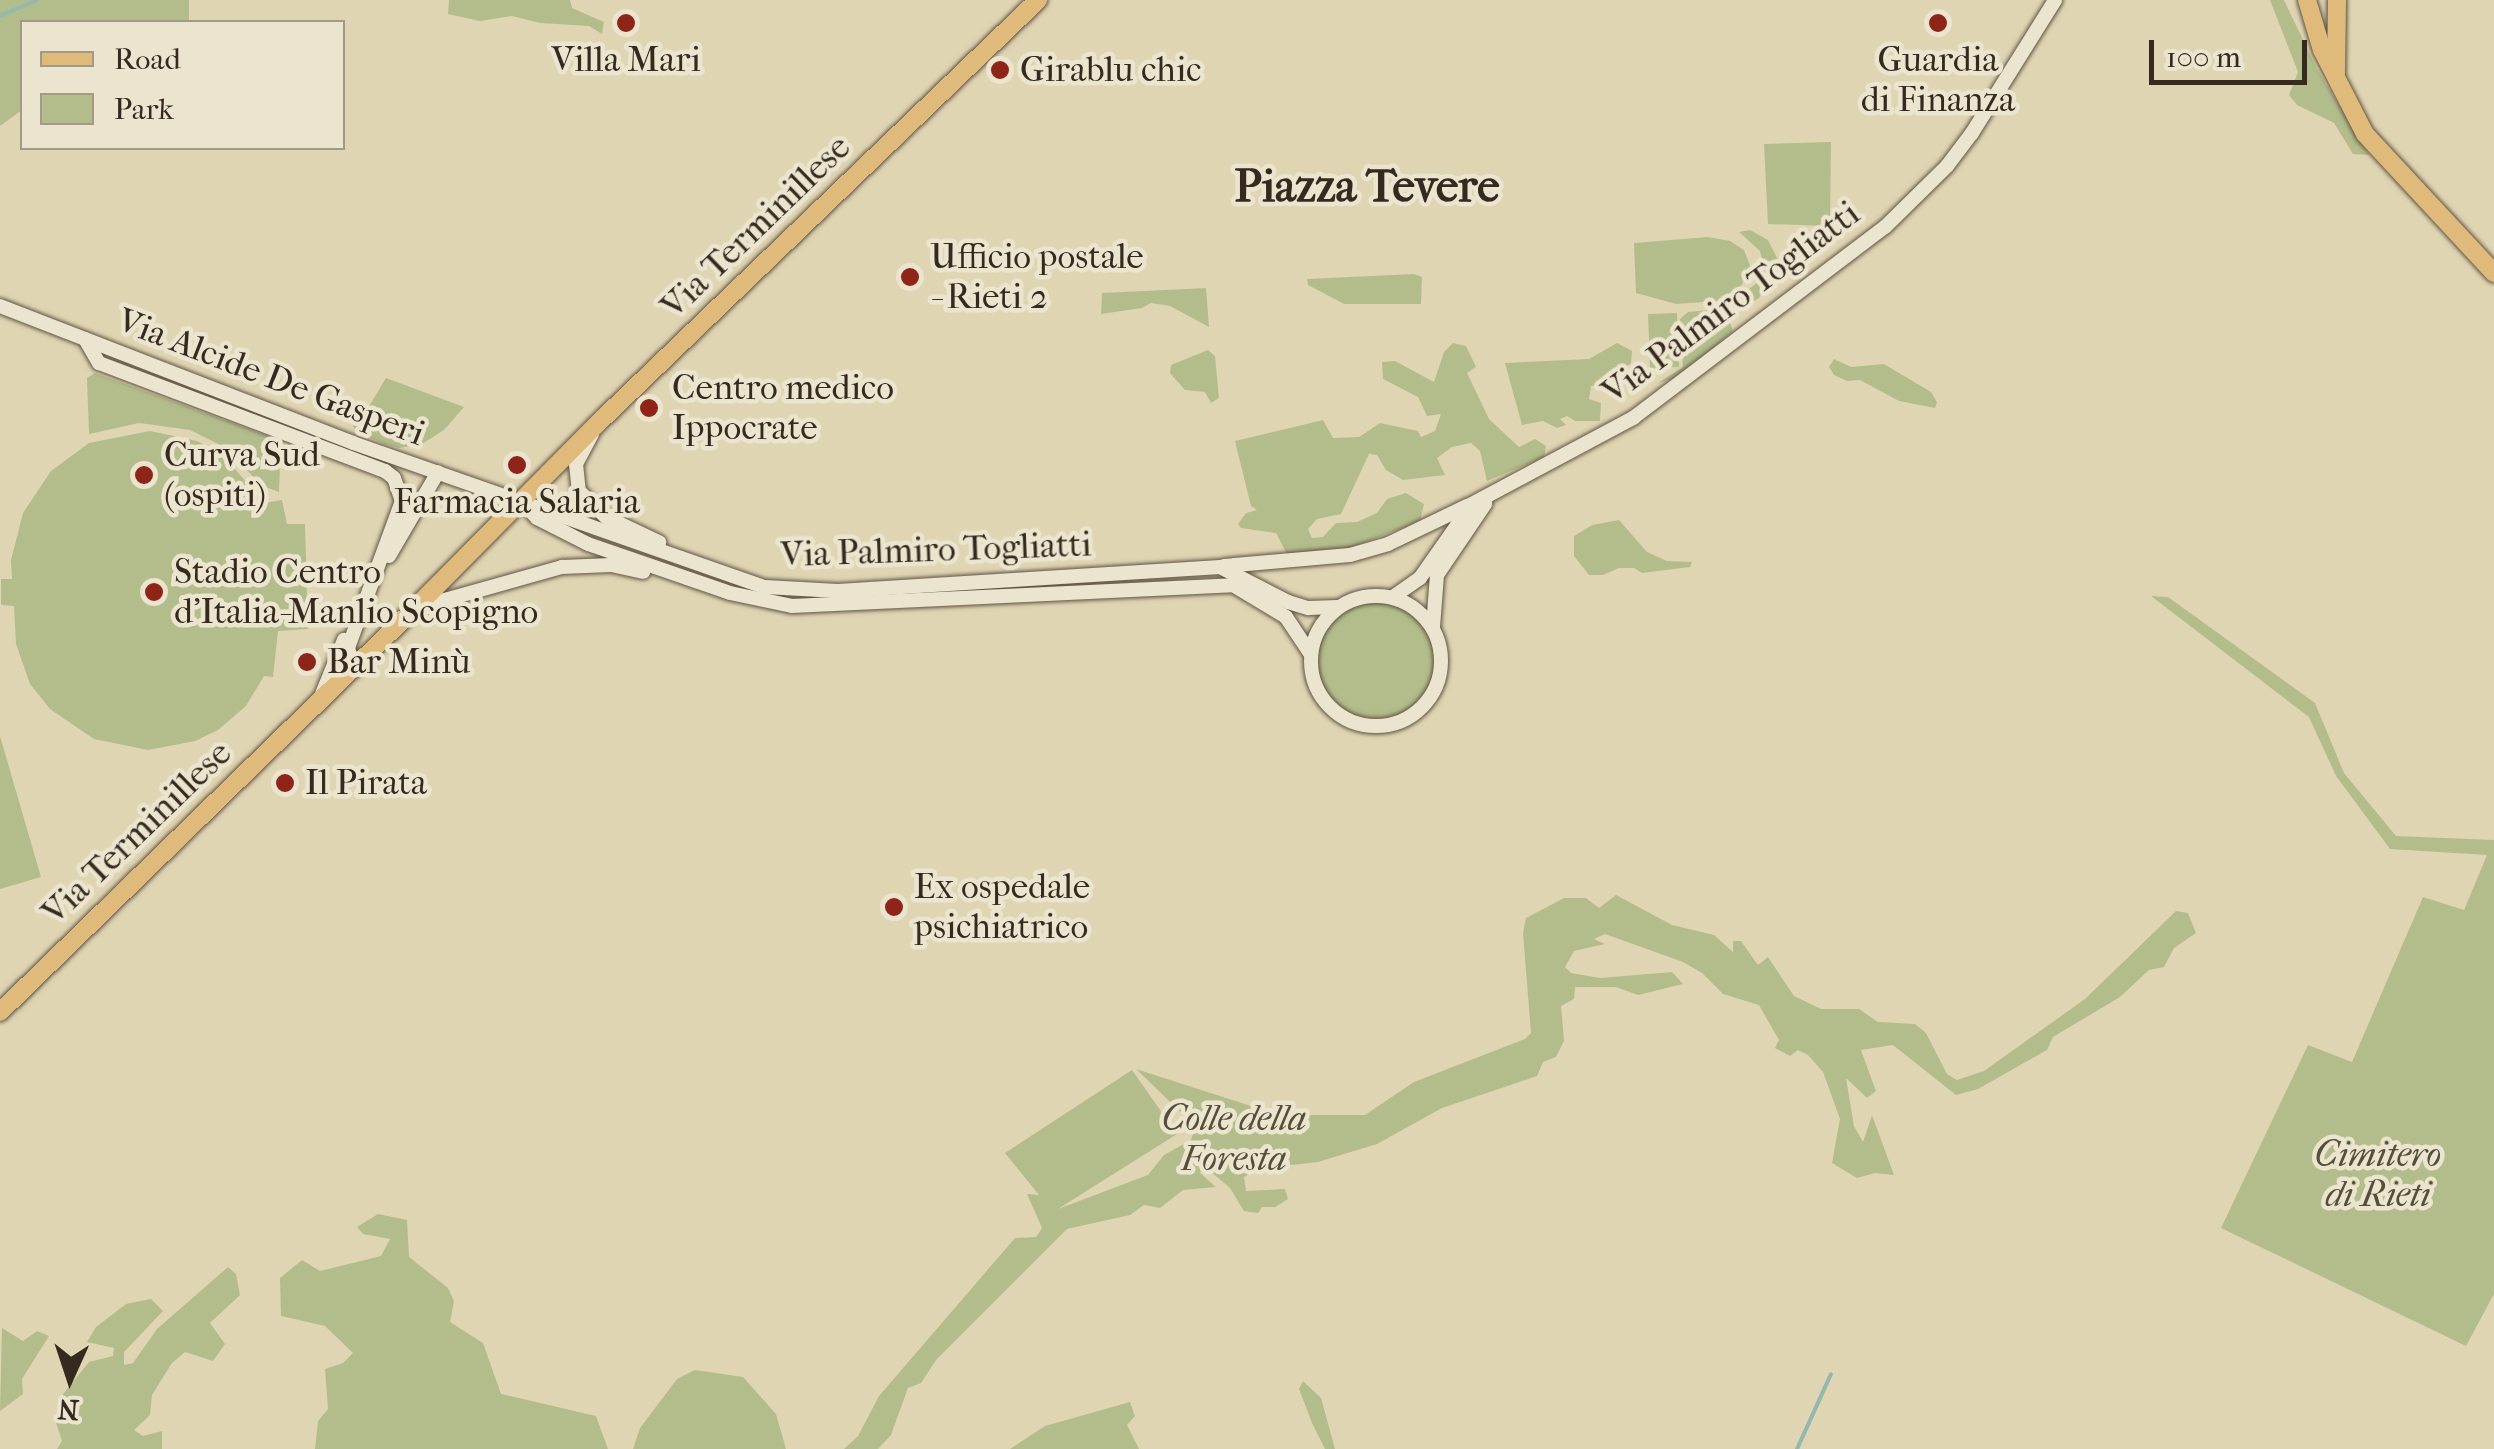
<!DOCTYPE html>
<html>
<head>
<meta charset="utf-8">
<style>
  body { margin:0 }
  #map { position:relative; width:2494px; height:1449px; overflow:hidden; background:#e0d5b3; font-family:"IM FELL French Canon",serif }
  div>[style] { position:absolute }
  .green>* { inset:0; background:#b3bd8b }
  .round { border-radius:50% }
  .stream>* { height:4px; margin:-2px; padding:0 2px; transform-origin:2px; border-radius:2px; background:#94b8ae }
  .roads { filter:drop-shadow(0 0 2px #605444) drop-shadow(0 0 2px #605444) }
  .minor>* { height:14px; margin:-7px; padding:0 7px; transform-origin:7px; border-radius:7px; background:#ebe4ce }
  .minor>.ring { margin:-7px; padding:0; box-sizing:content-box; background:none; border:14px solid #ebe4ce; border-radius:50% }
  .major>* { height:18px; margin:-9px; padding:0 9px; transform-origin:9px; border-radius:9px; background:#e0ba7a }
  .dots>* { width:28px; height:28px; translate:-50% -50%; box-sizing:border-box; border:5px solid #ebe4ce; border-radius:50% }
  span { translate:-50% -50%; white-space:nowrap; text-align:center; line-height:1.15; -webkit-text-stroke:9px #ebe4ce; paint-order:stroke }
  .poi-label { font-size:35px; color:#36291f }
  .left { translate:0 -50%; text-align:left }
  .street-label { font-size:35px; color:#36291f }
  .park-label { font-size:35px; color:#554e3a; font-style:italic }
  .district-label { font-size:45px; color:#36291f; font-weight:700 }
  .legend { position:absolute; left:20px; top:20px; width:325px; height:130px; box-sizing:border-box; background:#ebe4ce; border:2px solid #a39988; margin:0; padding:12px 18px; list-style:none; font-size:30px; color:#36291f }
  .legend li { display:flex; align-items:center; gap:20px; height:50px }
  .legend b { width:50px; border:2px solid #a39988 }
  .north { position:absolute; left:20px; top:1329px; width:100px; height:100px; -webkit-text-stroke:8px #ebe4ce; paint-order:stroke; rotate:183deg; font-size:28px; font-weight:700; line-height:40px; text-align:center; color:#36291f }
  .north::after { content:''; display:block; margin:auto; width:35px; height:45px; background:#36291f; clip-path:polygon(50% 0,100% 100%,50% 72%,0 100%) }
  .scale { position:absolute; left:2149px; top:40px; width:158px; height:45px; box-sizing:border-box; border:5px solid #36291f; border-top:0; padding-left:12px; font-size:30px; line-height:35px; white-space:nowrap; color:#36291f; -webkit-text-stroke:8px #ebe4ce; paint-order:stroke }
</style>
</head>
<body>
<div id="map">
  <div class="green">
    <div style="clip-path:polygon(0 0,189px 0,189px 22px,22px 22px,22px 110px,0 126px)"></div>
    <div style="clip-path:polygon(449px 0,570px 0,572px 8px,604px 22px,602px 34px,589px 26px,540px 23px,512px 16px,480px 21px,448px 14px)"></div>
    <div style="clip-path:polygon(2270px 0,2284px 0,2317px 69px,2369px 155px,2353px 154px,2334px 123px,2297px 105px,2289px 95px,2298px 72px)"></div>
    <div style="clip-path:polygon(1831px 142px,1830px 226px,1768px 224px,1764px 144px)"></div>
    <div style="clip-path:polygon(1750px 230px,1768px 240px,1778px 260px,1777px 270px,1759px 298px,1741px 309px,1732px 303px,1758px 282px,1764px 267px,1760px 251px,1739px 232px)"></div>
    <div style="clip-path:polygon(1708px 237px,1730px 241px,1744px 250px,1751px 268px,1741px 286px,1718px 301px,1676px 304px,1636px 293px,1634px 243px)"></div>
    <div style="clip-path:polygon(1414px 274px,1422px 277px,1421px 304px,1344px 304px,1308px 285px,1307px 279px)"></div>
    <div style="clip-path:polygon(1206px 288px,1209px 327px,1170px 306px,1151px 303px,1142px 308px,1101px 314px,1102px 293px)"></div>
    <div style="clip-path:polygon(1719px 309px,1728px 316px,1733px 331px,1678px 377px,1658px 383px,1683px 367px,1680px 319px,1688px 312px)"></div>
    <div style="clip-path:polygon(1677px 313px,1679px 367px,1650px 368px,1648px 314px)"></div>
    <div style="clip-path:polygon(1453px 343px,1466px 346px,1476px 367px,1467px 373px,1489px 419px,1519px 447px,1535px 439px,1546px 446px,1544px 457px,1487px 481px,1480px 451px,1471px 443px,1452px 447px,1437px 458px,1445px 475px,1403px 480px,1386px 470px,1377px 455px,1369px 454px,1341px 514px,1317px 519px,1308px 529px,1312px 538px,1323px 537px,1336px 523px,1357px 522px,1377px 513px,1387px 499px,1406px 493px,1424px 504px,1420px 521px,1334px 554px,1289px 558px,1276px 533px,1241px 528px,1238px 524px,1246px 513px,1257px 510px,1251px 506px,1235px 441px,1323px 420px,1333px 438px,1359px 437px,1380px 423px,1418px 431px,1421px 437px,1435px 431px,1441px 414px,1427px 416px,1418px 397px,1383px 379px,1382px 362px,1395px 361px,1434px 382px,1444px 352px)"></div>
    <div style="clip-path:polygon(1617px 343px,1632px 351px,1631px 363px,1605px 384px,1591px 386px,1589px 399px,1601px 403px,1600px 421px,1575px 421px,1567px 416px,1560px 419px,1566px 425px,1557px 428px,1543px 421px,1522px 425px,1505px 363px,1589px 359px)"></div>
    <div style="clip-path:polygon(1208px 350px,1215px 356px,1219px 398px,1211px 403px,1205px 392px,1185px 390px,1170px 373px,1171px 365px)"></div>
    <div style="clip-path:polygon(1834px 359px,1851px 367px,1884px 364px,1931px 392px,1937px 402px,1935px 408px,1899px 401px,1860px 380px,1847px 381px,1834px 375px,1829px 367px)"></div>
    <div style="clip-path:polygon(95px 373px,281px 441px,279px 492px,263px 486px,222px 446px,190px 430px,139px 423px,89px 434px,87px 378px)"></div>
    <div style="clip-path:polygon(386px 378px,464px 407px,444px 430px,422px 444px,399px 448px,385px 444px,356px 432px,348px 415px,361px 420px)"></div>
    <div style="clip-path:polygon(150px 431px,197px 441px,224px 456px,264px 503px,282px 500px,287px 524px,305px 524px,308px 629px,278px 631px,273px 677px,264px 676px,246px 706px,218px 730px,195px 741px,148px 750px,94px 739px,50px 709px,30px 684px,16px 644px,14px 606px,1px 605px,1px 579px,12px 579px,11px 560px,23px 513px,51px 471px,89px 443px)"></div>
    <div style="clip-path:polygon(1619px 520px,1647px 552px,1667px 561px,1692px 562px,1690px 567px,1642px 573px,1634px 568px,1619px 568px,1603px 575px,1589px 575px,1574px 556px,1574px 536px,1592px 525px)"></div>
    <div style="clip-path:polygon(2151px 596px,2168px 597px,2315px 703px,2344px 773px,2396px 836px,2494px 840px,2494px 1294px,2466px 1346px,2221px 1228px,2308px 1045px,2352px 1062px,2423px 897px,2464px 910px,2487px 855px,2390px 849px,2336px 776px,2309px 717px)"></div>
    <div class="round" style="left:1316px;top:601px;width:120px;height:120px"></div>
    <div style="clip-path:polygon(0 736px,41px 877px,0 889px)"></div>
    <div style="clip-path:polygon(1616px 895px,1672px 925px,1714px 935px,1733px 952px,1733px 941px,1741px 941px,1758px 965px,1768px 957px,1794px 996px,1821px 1009px,1859px 1009px,1878px 1022px,1915px 1024px,1926px 1033px,1947px 1074px,1957px 1080px,1984px 1071px,2085px 999px,2176px 911px,2188px 913px,2196px 933px,2174px 948px,2164px 967px,2149px 970px,2120px 997px,2053px 1037px,2047px 1050px,1978px 1089px,1956px 1095px,1893px 1045px,1861px 1050px,1876px 1091px,1867px 1098px,1846px 1078px,1854px 1126px,1863px 1142px,1872px 1115px,1894px 1175px,1875px 1173px,1857px 1178px,1832px 1163px,1840px 1119px,1823px 1072px,1808px 1055px,1798px 1050px,1790px 1056px,1775px 1048px,1779px 1040px,1759px 1005px,1723px 994px,1702px 973px,1683px 962px,1605px 934px,1594px 939px,1605px 944px,1574px 951px,1565px 967px,1571px 973px,1600px 978px,1672px 972px,1683px 984px,1638px 995px,1616px 987px,1575px 987px,1574px 999px,1561px 1006px,1564px 1041px,1556px 1057px,1543px 1062px,1537px 1076px,1442px 1108px,1377px 1144px,1318px 1162px,1258px 1169px,1244px 1177px,1246px 1191px,1285px 1189px,1288px 1199px,1275px 1207px,1262px 1207px,1258px 1213px,1244px 1211px,1230px 1188px,1209px 1170px,1199px 1172px,1216px 1187px,1183px 1190px,1160px 1208px,1144px 1205px,1130px 1215px,1067px 1229px,936px 1360px,921px 1383px,908px 1388px,891px 1435px,878px 1449px,844px 1449px,858px 1436px,879px 1396px,1015px 1238px,1036px 1237px,1042px 1228px,1027px 1194px,1039px 1195px,1005px 1153px,1132px 1070px,1177px 1134px,1058px 1209px,1148px 1175px,1164px 1155px,1191px 1140px,1195px 1126px,1136px 1069px,1279px 1115px,1365px 1115px,1414px 1082px,1525px 1039px,1531px 1033px,1523px 933px,1526px 918px,1564px 898px,1586px 898px,1599px 908px)"></div>
    <div style="clip-path:polygon(378px 1214px,407px 1220px,409px 1257px,448px 1288px,454px 1301px,450px 1322px,483px 1343px,501px 1394px,596px 1416px,608px 1449px,315px 1449px,318px 1421px,328px 1409px,325px 1369px,343px 1363px,353px 1353px,325px 1326px,281px 1316px,280px 1278px,302px 1260px,320px 1271px,381px 1256px,390px 1239px,363px 1234px,357px 1227px)"></div>
    <div style="clip-path:polygon(228px 1267px,236px 1274px,240px 1295px,210px 1323px,225px 1344px,213px 1361px,185px 1352px,172px 1363px,152px 1395px,150px 1415px,134px 1430px,143px 1436px,162px 1431px,162px 1449px,57px 1449px,62px 1441px,56px 1423px,63px 1394px,89px 1362px,113px 1356px,114px 1348px,87px 1342px,96px 1327px,126px 1304px,151px 1299px,163px 1311px,124px 1352px,124px 1365px,133px 1363px,157px 1329px)"></div>
    <div style="clip-path:polygon(2px 1328px,23px 1341px,37px 1331px,49px 1336px,22px 1379px,23px 1394px,0 1411px)"></div>
    <div style="clip-path:polygon(695px 1370px,743px 1377px,776px 1414px,786px 1449px,633px 1449px,640px 1428px,677px 1379px)"></div>
    <div style="clip-path:polygon(1303px 1381px,1321px 1398px,1335px 1449px,1325px 1449px,1312px 1423px,1299px 1389px)"></div>
    <div style="clip-path:polygon(1130px 1402px,1135px 1416px,1127px 1425px,1139px 1449px,1010px 1449px,1045px 1426px)"></div>
  </div>
  <div class="stream">
    <div style="left:0;top:16px;width:40px;rotate:-23.4deg"></div>
    <div style="left:1797px;top:1449px;width:82px;rotate:-65.6deg"></div>
  </div>
  <div class="roads">
    <div class="minor">
      <div style="left:0;top:306px;width:379px;rotate:21.2deg"></div>
      <div style="left:353px;top:443px;width:436px;rotate:19.3deg"></div>
      <div style="left:765px;top:587px;width:73px;rotate:3.1deg"></div>
      <div style="left:838px;top:591px;width:383px;rotate:-3.6deg"></div>
      <div style="left:1220px;top:567px;width:76px;rotate:27.2deg"></div>
      <div style="left:1288px;top:602px;width:21px;rotate:17deg"></div>
      <div style="left:1308px;top:608px;width:30px;rotate:-2deg"></div>
      <div style="left:85px;top:339px;width:28px;rotate:60deg"></div>
      <div style="left:99px;top:363px;width:306px;rotate:20.7deg"></div>
      <div style="left:385px;top:471px;width:11px;rotate:38deg"></div>
      <div style="left:394px;top:478px;width:24px;rotate:71deg"></div>
      <div style="left:402px;top:501px;width:157px;rotate:110.2deg"></div>
      <div style="left:348px;top:648px;width:10px;rotate:73deg"></div>
      <div style="left:351px;top:658px;width:9px;rotate:27deg"></div>
      <div style="left:592px;top:434px;width:34px;rotate:118deg"></div>
      <div style="left:576px;top:464px;width:27px;rotate:84deg"></div>
      <div style="left:579px;top:491px;width:37px;rotate:44deg"></div>
      <div style="left:606px;top:517px;width:59px;rotate:25.3deg"></div>
      <div style="left:525px;top:505px;width:18px;rotate:47deg"></div>
      <div style="left:537px;top:518px;width:57px;rotate:27deg"></div>
      <div style="left:588px;top:544px;width:150px;rotate:19deg"></div>
      <div style="left:730px;top:593px;width:63px;rotate:11.8deg"></div>
      <div style="left:792px;top:606px;width:441px;rotate:-2.7deg"></div>
      <div style="left:1233px;top:585px;width:62px;rotate:31.1deg"></div>
      <div style="left:1286px;top:617px;width:43px;rotate:56.3deg"></div>
      <div style="left:389px;top:556px;width:97px;rotate:-59.7deg"></div>
      <div style="left:1224px;top:566px;width:126px;rotate:-5deg"></div>
      <div style="left:1350px;top:555px;width:40px;rotate:-16deg"></div>
      <div style="left:1388px;top:544px;width:88px;rotate:-25.7deg"></div>
      <div class="ring" style="left:1311px;top:596px;width:116px;height:116px"></div>
      <div style="left:1393px;top:597px;width:33px;rotate:-35deg"></div>
      <div style="left:1420px;top:578px;width:90px;rotate:-54.9deg"></div>
      <div style="left:1472px;top:504px;width:183px;rotate:-28.1deg"></div>
      <div style="left:1633px;top:418px;width:316px;rotate:-37.2deg"></div>
      <div style="left:1885px;top:227px;width:87px;rotate:-44.5deg"></div>
      <div style="left:1947px;top:166px;width:41px;rotate:-52.9deg"></div>
      <div style="left:1972px;top:133px;width:157px;rotate:-58deg"></div>
      <div style="left:416px;top:608px;width:152px;rotate:-15.7deg"></div>
      <div style="left:562px;top:567px;width:49px;rotate:-2.3deg"></div>
      <div style="left:611px;top:565px;width:33px;rotate:12deg"></div>
      <div style="left:1433px;top:627px;width:52px;rotate:-85.6deg"></div>
      <div style="left:1437px;top:575px;width:86px;rotate:-55.9deg"></div>
      <div style="left:320px;top:699px;width:64px;rotate:-67.9deg"></div>
    </div>
    <div class="major">
      <div style="left:2307px;top:0;width:52px;rotate:73.3deg"></div>
      <div style="left:2322px;top:50px;width:94px;rotate:62.9deg"></div>
      <div style="left:2365px;top:134px;width:190px;rotate:47.1deg"></div>
      <div style="left:2336px;top:73px;width:73px;rotate:-89.2deg"></div>
      <div style="left:0;top:1012px;width:579px;rotate:-44.23deg"></div>
      <div style="left:415px;top:608px;width:259px;rotate:-45.3deg"></div>
      <div style="left:597px;top:424px;width:612px;rotate:-43.87deg"></div>
    </div>
  </div>
  <div class="dots">
    <div style="left:626px;top:23px;background:#8f2418"></div>
    <div style="left:1938px;top:23px;background:#8f2418"></div>
    <div style="left:1000px;top:70px;background:#8f2418"></div>
    <div style="left:910px;top:277px;background:#8f2418"></div>
    <div style="left:649px;top:408px;background:#8f2418"></div>
    <div style="left:517px;top:465px;background:#8f2418"></div>
    <div style="left:144px;top:475px;background:#8f2418"></div>
    <div style="left:154px;top:592px;background:#8f2418"></div>
    <div style="left:307px;top:662px;background:#8f2418"></div>
    <div style="left:285px;top:783px;background:#8f2418"></div>
    <div style="left:894px;top:907px;background:#8f2418"></div>
  </div>
  <div class="poi-label">
    <span style="left:626px;top:60px">Villa Mari</span>
    <span style="left:1938px;top:80px">Guardia<br>di Finanza</span>
    <span class="left" style="left:1020px;top:70px">Girablu chic</span>
    <span class="left" style="left:930px;top:277px">Ufficio postale<br>- Rieti 2</span>
    <span class="left" style="left:672px;top:408px">Centro medico<br>Ippocrate</span>
    <span class="left" style="left:164px;top:475px">Curva Sud<br>(ospiti)</span>
    <span style="left:517px;top:502px">Farmacia Salaria</span>
    <span class="left" style="left:174px;top:592px">Stadio Centro<br>d'Italia-Manlio Scopigno</span>
    <span class="left" style="left:327px;top:662px">Bar Minù</span>
    <span class="left" style="left:305px;top:783px">Il Pirata</span>
    <span class="left" style="left:914px;top:907px">Ex ospedale<br>psichiatrico</span>
  </div>
  <div class="street-label">
    <span style="left:756px;top:227px;rotate:-44deg">Via Terminillese</span>
    <span style="left:1731px;top:303px;rotate:-37deg">Via Palmiro Togliatti</span>
    <span style="left:271px;top:377px;rotate:21deg">Via Alcide De Gasperi</span>
    <span style="left:936px;top:550px;rotate:-2deg">Via Palmiro Togliatti</span>
    <span style="left:137px;top:833px;rotate:-44deg">Via Terminillese</span>
  </div>
  <div class="park-label">
    <span style="left:1234px;top:1139px">Colle della<br>Foresta</span>
    <span style="left:2378px;top:1175px">Cimitero<br>di Rieti</span>
  </div>
  <div class="district-label">
    <span style="left:1367px;top:187px">Piazza Tevere</span>
  </div>
  <ul class="legend">
  <li><b style="height:12px;background:#e0ba7a"></b>Road</li>
  <li><b style="height:28px;background:#b3bd8b"></b>Park</li>
  </ul>
  <div class="north">N</div>
  <div class="scale">100 m</div>
</div>
</body>
</html>
